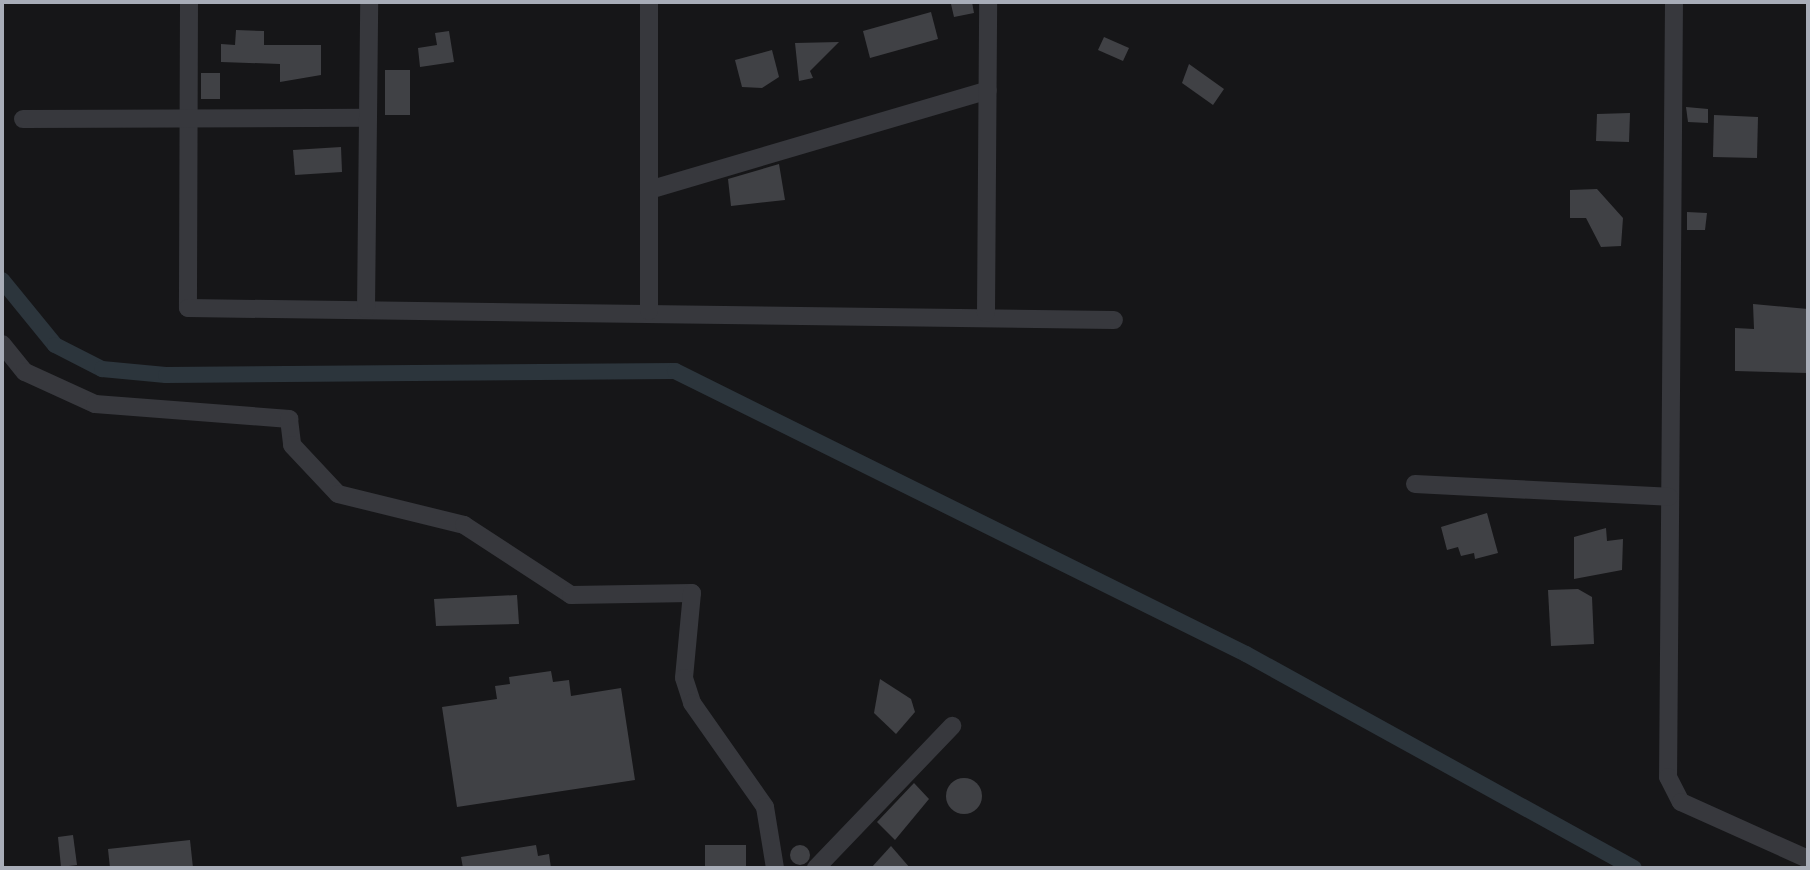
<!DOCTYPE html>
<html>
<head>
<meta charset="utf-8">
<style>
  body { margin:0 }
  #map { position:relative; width:1810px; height:870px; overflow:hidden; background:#161618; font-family:"DejaVu Sans",sans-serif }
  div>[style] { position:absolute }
  .canal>* { height:16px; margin:-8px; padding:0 8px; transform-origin:8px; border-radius:8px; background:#2c353c }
  .building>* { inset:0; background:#404145 }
  .round { border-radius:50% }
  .minor>* { height:18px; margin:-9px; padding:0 9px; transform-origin:9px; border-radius:9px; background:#37383d }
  span { translate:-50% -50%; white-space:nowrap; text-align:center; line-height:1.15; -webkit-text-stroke:6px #111113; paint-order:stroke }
  .frame { position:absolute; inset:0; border:4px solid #a8adb8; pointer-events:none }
</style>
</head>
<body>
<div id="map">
  <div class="canal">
    <div style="left:2px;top:280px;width:84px;rotate:50.8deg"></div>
    <div style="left:55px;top:345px;width:53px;rotate:27.1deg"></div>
    <div style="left:102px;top:369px;width:64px;rotate:5.4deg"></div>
    <div style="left:166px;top:375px;width:509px;rotate:-0.45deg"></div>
    <div style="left:675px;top:371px;width:637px;rotate:26.36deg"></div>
    <div style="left:1246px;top:654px;width:443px;rotate:28.9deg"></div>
  </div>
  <div class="building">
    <div style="clip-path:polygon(972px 2px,974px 13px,954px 17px,951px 4px)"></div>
    <div style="clip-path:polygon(931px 12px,938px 39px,870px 58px,863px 31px)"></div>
    <div style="clip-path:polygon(236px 30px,264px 31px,264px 45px,321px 45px,321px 75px,280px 82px,280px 64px,221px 62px,221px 44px,235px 45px)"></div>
    <div style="clip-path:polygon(449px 31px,454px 62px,420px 67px,418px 48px,437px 45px,435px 33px)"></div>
    <div style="clip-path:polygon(1104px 37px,1129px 48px,1123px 61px,1098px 50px)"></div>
    <div style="clip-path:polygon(839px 42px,810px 71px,813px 78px,799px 81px,795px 43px)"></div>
    <div style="clip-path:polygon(772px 50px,779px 77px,762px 88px,742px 87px,735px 60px)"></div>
    <div style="clip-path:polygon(1189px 64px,1224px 89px,1213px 105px,1182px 83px)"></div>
    <div style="clip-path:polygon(385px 70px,410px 70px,410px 115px,385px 115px)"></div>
    <div style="clip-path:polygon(201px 73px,220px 73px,220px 99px,201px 99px)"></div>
    <div style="clip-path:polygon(1686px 107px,1708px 109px,1708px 123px,1688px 122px)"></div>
    <div style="clip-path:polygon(1630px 113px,1629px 142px,1596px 141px,1597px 114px)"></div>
    <div style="clip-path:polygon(1714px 115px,1758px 117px,1757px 158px,1713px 157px)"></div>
    <div style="clip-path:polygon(341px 147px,342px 172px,295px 175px,293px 150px)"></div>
    <div style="clip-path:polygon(779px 164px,785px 200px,731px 206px,728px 179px)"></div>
    <div style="clip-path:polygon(1597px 189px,1623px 218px,1621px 246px,1601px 247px,1586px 218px,1570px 218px,1570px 190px)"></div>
    <div style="clip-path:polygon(1687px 212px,1707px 213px,1705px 230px,1687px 230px)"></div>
    <div style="clip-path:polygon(1753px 304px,1808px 309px,1808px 373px,1735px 371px,1735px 328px,1754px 329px)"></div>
    <div style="clip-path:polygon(1487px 513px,1498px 553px,1475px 559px,1474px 553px,1461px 556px,1458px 547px,1447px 550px,1441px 527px)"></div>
    <div style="clip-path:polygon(1606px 528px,1607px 541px,1623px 539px,1622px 570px,1574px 579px,1574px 537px)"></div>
    <div style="clip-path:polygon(1578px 589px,1592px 597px,1594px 644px,1551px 646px,1548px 590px)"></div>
    <div style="clip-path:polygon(517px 595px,519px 624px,436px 626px,434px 599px)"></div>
    <div style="clip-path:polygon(551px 671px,553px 682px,569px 680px,571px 696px,621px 688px,635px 780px,457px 807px,442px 707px,497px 699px,495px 686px,510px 684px,509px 677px)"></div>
    <div style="clip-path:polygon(880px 679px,911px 699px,915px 712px,896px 734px,874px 713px)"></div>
    <div class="round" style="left:946px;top:778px;width:36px;height:36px"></div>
    <div style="clip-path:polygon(914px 783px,929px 799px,895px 840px,877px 822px)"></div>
    <div style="clip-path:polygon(73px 835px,77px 865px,61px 867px,58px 837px)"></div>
    <div style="clip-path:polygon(190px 840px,193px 868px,110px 868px,108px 849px)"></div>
    <div class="round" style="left:790px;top:845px;width:20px;height:20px"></div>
    <div style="clip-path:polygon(536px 845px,538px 856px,549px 854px,551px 868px,463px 868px,461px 857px)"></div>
    <div style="clip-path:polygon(705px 845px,746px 845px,746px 868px,705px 868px)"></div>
    <div style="clip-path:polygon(891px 846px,910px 868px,871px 868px)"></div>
  </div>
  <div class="minor">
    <div style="left:189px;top:2px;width:306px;rotate:90.2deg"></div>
    <div style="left:188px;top:308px;width:926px;rotate:0.74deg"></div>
    <div style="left:1674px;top:2px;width:775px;rotate:90.44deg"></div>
    <div style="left:1668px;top:777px;width:28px;rotate:63deg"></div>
    <div style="left:1681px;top:802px;width:139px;rotate:24.2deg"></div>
    <div style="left:23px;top:119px;width:345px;rotate:-0.2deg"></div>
    <div style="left:649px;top:190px;width:353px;rotate:-16.4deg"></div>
    <div style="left:366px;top:309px;width:307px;rotate:-89.4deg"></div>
    <div style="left:649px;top:311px;width:309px;rotate:-90deg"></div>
    <div style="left:986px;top:313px;width:311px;rotate:-89.6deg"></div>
    <div style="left:2px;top:344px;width:36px;rotate:51deg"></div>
    <div style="left:25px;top:372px;width:77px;rotate:24.6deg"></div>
    <div style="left:95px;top:404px;width:195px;rotate:4.4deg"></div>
    <div style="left:289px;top:419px;width:26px;rotate:83deg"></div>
    <div style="left:292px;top:445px;width:67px;rotate:46.8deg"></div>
    <div style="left:338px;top:494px;width:130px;rotate:13.8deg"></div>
    <div style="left:464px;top:525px;width:128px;rotate:33.2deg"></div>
    <div style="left:571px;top:595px;width:121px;rotate:-0.9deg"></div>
    <div style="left:692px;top:593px;width:85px;rotate:95.4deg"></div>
    <div style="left:684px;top:678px;width:26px;rotate:72deg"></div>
    <div style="left:692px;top:703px;width:127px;rotate:54.9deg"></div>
    <div style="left:765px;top:807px;width:62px;rotate:80.7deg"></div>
    <div style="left:1415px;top:484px;width:254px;rotate:2.9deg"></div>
    <div style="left:816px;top:868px;width:197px;rotate:-46.2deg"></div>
  </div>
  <div class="frame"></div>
</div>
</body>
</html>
